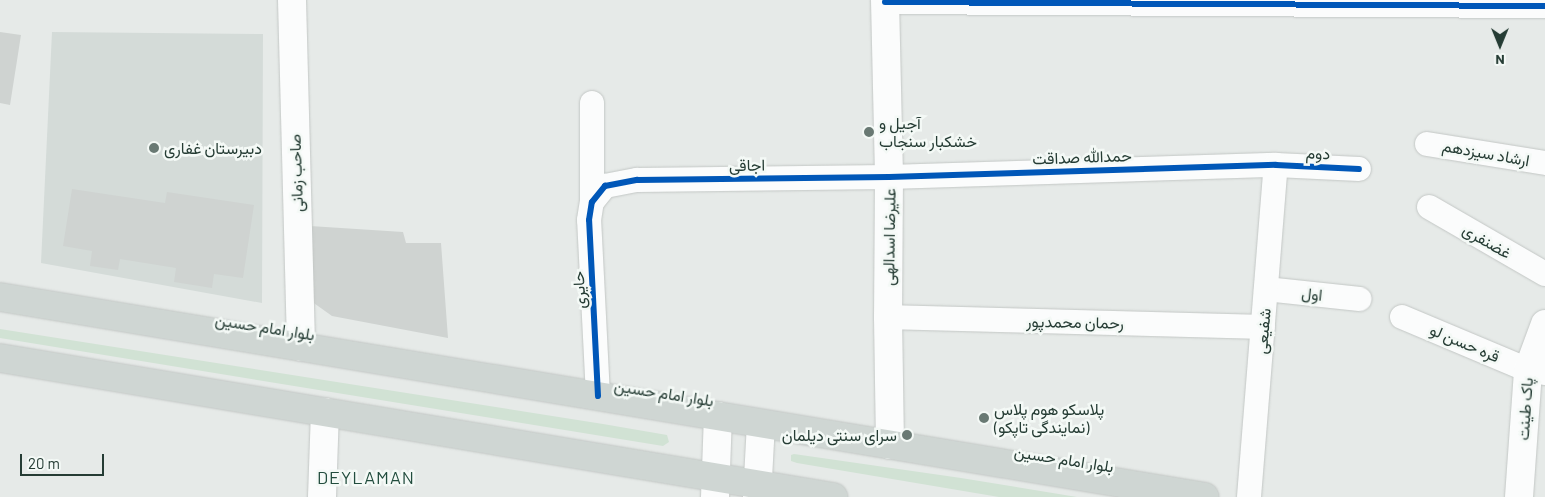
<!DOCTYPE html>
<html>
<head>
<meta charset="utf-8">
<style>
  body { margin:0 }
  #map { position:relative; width:1545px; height:497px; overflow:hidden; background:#e6eae8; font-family:Barlow,Vazirmatn,sans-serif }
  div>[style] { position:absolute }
  .built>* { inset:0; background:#d4dbd8 }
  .green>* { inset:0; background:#d1e2d4 }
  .building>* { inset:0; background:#cfd3d1 }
  .roads { filter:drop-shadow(0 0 1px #c3c7c5) drop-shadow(0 0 1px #c3c7c5) }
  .street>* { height:24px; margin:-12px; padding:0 12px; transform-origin:12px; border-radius:12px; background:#fbfcfc }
  .secondary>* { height:28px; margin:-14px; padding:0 14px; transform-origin:14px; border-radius:14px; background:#fbfcfc }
  .primary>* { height:28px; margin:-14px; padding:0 14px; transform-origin:14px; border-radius:14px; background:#cfd6d3 }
  .cycleway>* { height:6px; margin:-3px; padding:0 3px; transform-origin:3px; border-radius:3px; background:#0057b8 }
  .dots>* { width:14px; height:14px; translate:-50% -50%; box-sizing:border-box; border:2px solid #f4f9f6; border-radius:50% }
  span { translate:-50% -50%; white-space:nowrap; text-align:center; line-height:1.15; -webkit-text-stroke:5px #f4f9f6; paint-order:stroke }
  .poi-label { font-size:16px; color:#253c34 }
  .left { translate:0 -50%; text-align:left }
  .right { translate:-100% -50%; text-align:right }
  .street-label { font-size:16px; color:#253c34 }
  .neighbourhood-label { font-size:18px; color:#224d3e; letter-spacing:1px }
  .north { position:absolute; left:1475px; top:20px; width:50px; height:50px; -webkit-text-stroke:4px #f4f9f6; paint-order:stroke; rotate:180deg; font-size:14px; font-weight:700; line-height:20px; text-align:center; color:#253c34 }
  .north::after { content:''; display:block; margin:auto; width:18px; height:22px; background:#253c34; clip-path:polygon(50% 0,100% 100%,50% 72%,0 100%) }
  .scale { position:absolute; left:20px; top:454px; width:84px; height:22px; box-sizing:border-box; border:2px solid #253c34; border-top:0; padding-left:6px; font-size:15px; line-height:18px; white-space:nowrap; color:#253c34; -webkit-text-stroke:4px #f4f9f6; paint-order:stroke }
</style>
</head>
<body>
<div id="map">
  <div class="built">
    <div style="clip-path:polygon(52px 32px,263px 34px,262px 303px,41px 263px)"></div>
  </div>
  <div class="green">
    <div style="clip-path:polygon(0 329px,603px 424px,667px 435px,669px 442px,663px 446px,0 338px)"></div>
    <div style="clip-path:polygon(794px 454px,961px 478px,1077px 497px,999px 497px,797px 463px,791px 461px,791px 455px)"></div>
  </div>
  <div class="building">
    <div style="clip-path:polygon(0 32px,21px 35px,10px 105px,0 103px)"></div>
    <div style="clip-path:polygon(72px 189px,165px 203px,167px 192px,254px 205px,243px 278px,214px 274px,212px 288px,174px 282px,176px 268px,120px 259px,118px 270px,90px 266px,92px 251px,63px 246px)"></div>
    <div style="clip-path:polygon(310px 226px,403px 232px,406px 243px,441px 243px,448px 338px,332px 316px,311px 301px)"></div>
  </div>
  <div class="roads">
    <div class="street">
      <div style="left:885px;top:2px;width:660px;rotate:0.35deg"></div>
      <div style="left:592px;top:103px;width:99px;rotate:90deg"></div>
      <div style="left:1427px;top:144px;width:120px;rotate:9.1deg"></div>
      <div style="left:1429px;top:207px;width:134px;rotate:30deg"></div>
      <div style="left:1266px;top:289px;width:94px;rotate:6.1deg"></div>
      <div style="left:888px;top:317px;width:375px;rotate:1.5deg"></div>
      <div style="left:1402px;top:317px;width:137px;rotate:22.8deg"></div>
      <div style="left:1528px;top:370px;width:17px;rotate:10deg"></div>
      <div style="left:598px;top:396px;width:176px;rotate:-92.9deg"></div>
      <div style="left:589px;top:220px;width:18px;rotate:-81deg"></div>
      <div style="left:592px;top:202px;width:21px;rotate:-51deg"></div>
      <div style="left:605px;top:186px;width:33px;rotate:-11deg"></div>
      <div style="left:637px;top:180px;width:252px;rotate:-0.7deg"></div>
      <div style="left:889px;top:177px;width:387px;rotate:-1.8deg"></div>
      <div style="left:1276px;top:165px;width:83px;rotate:2.8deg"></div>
      <div style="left:1249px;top:497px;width:333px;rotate:-85.4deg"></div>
    </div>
    <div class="secondary">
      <div style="left:292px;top:0;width:347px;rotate:88.5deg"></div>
      <div style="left:885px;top:0;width:177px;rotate:88.7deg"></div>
      <div style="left:889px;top:177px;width:140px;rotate:90.4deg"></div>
      <div style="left:888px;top:317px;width:128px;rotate:89.1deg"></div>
      <div style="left:322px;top:497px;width:85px;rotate:-88deg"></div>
      <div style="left:715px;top:497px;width:81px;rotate:-87.9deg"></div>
      <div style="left:757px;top:497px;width:73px;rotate:-86.9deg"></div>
      <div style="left:1519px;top:497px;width:127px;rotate:-85.9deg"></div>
      <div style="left:1528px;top:370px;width:49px;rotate:-69.7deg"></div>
    </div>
    <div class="primary">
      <div style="left:0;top:297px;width:1221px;rotate:9.42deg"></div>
      <div style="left:0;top:358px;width:845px;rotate:9.47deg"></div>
    </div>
  </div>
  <div class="cycleway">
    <div style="left:885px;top:2px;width:660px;rotate:0.35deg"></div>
    <div style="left:598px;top:396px;width:176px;rotate:-92.9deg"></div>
    <div style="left:589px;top:220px;width:18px;rotate:-81deg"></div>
    <div style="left:592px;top:202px;width:21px;rotate:-51deg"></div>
    <div style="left:605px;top:186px;width:33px;rotate:-11deg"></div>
    <div style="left:637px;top:180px;width:252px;rotate:-0.7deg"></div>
    <div style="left:889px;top:177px;width:387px;rotate:-1.8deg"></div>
    <div style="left:1276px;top:165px;width:83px;rotate:2.8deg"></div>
  </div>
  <div class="dots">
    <div style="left:869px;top:132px;background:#697973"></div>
    <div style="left:154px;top:148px;background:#697973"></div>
    <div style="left:984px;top:418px;background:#697973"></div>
    <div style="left:907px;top:435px;background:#697973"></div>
  </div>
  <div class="poi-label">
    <span class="left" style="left:879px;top:132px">آجیل و<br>خشکبار سنجاب</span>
    <span class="left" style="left:164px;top:148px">دبیرستان غفاری</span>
    <span class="left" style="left:994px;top:418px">پلاسکو هوم پلاس<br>(نمایندگی تاپکو)</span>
    <span class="right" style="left:897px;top:435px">سرای سنتی دیلمان</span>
  </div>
  <div class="street-label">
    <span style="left:1318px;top:153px;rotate:3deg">دوم</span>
    <span style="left:1486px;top:153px;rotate:10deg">ارشاد سیزدهم</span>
    <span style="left:1082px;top:157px;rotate:-2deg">حمدالله صداقت</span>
    <span style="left:747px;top:165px;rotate:-1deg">اجاقی</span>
    <span style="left:296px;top:173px;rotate:-92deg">صاحب زمانی</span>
    <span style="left:889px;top:237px;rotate:-89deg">علیرضا اسدالهی</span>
    <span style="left:1487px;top:241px;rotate:30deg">غضنفری</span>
    <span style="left:579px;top:290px;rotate:-93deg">حایری</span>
    <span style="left:1312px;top:294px;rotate:6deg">اول</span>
    <span style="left:1075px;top:322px;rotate:1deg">رحمان محمدپور</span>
    <span style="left:265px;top:327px;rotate:9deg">بلوار امام حسین</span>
    <span style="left:1263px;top:331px;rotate:-85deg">شفیعی</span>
    <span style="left:1465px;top:343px;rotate:23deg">قره حسن لو</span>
    <span style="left:664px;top:393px;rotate:9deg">بلوار امام حسین</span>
    <span style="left:1525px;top:409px;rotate:-86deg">پاک طینت</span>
    <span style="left:1064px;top:459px;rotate:9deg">بلوار امام حسین</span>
  </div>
  <div class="neighbourhood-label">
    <span style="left:366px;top:477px">DEYLAMAN</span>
  </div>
  <div class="north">N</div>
  <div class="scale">20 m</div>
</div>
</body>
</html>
